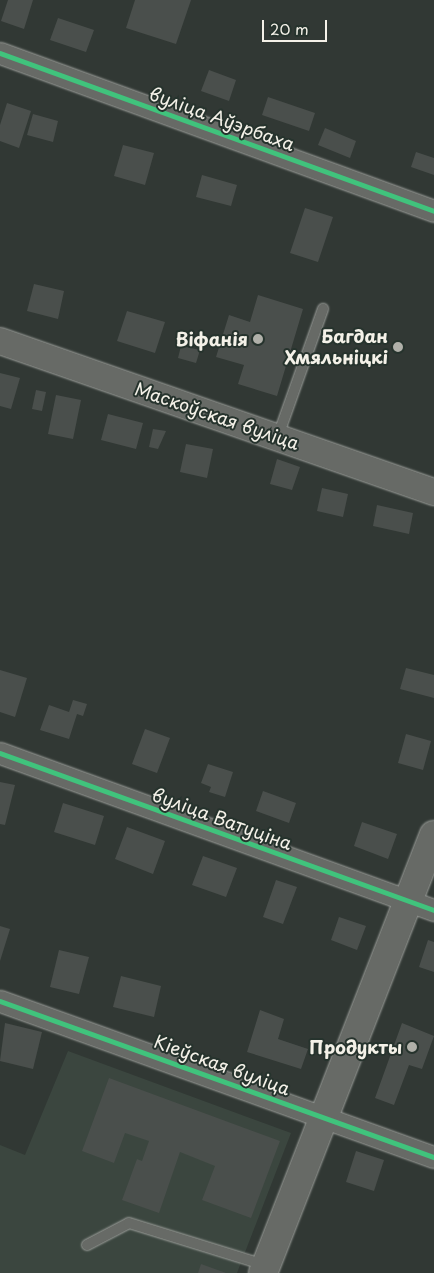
<!DOCTYPE html>
<html>
<head>
<meta charset="utf-8">
<style>
  body { margin:0 }
  #map { position:relative; width:434px; height:1273px; overflow:hidden; background:#313834; font-family:"Playpen Sans",sans-serif }
  div>[style] { position:absolute }
  .built>* { inset:0; background:#3b463f }
  .building>* { inset:0; background:#4a4f4c }
  .roads { filter:drop-shadow(0 0 1px #9a9d99) drop-shadow(0 0 1px #9a9d99) }
  .service>* { height:10px; margin:-5px; padding:0 5px; transform-origin:5px; border-radius:5px; background:#676a66 }
  .minor>* { height:21px; margin:-10.5px; padding:0 10.5px; transform-origin:10.5px; border-radius:10.5px; background:#676a66 }
  .tertiary>* { height:26px; margin:-13px; padding:0 13px; transform-origin:13px; border-radius:13px; background:#676a66 }
  .primary>* { height:28px; margin:-14px; padding:0 14px; transform-origin:14px; border-radius:14px; background:#676a66 }
  .cycleway>* { height:5px; margin:-2.5px; padding:0 2.5px; transform-origin:2.5px; border-radius:2.5px; background:#40c37c }
  .dots>* { width:14px; height:14px; translate:-50% -50%; box-sizing:border-box; border:2px solid #26332d; border-radius:50% }
  span { translate:-50% -50%; white-space:nowrap; text-align:center; line-height:1.15; -webkit-text-stroke:4px #26332d; paint-order:stroke }
  .street-label { font-size:18px; color:#f4f1e8 }
  .poi-label { font-size:18px; color:#f4f1e8; font-weight:700 }
  .right { translate:-100% -50%; text-align:right }
  .scale { position:absolute; left:262px; top:20px; width:65px; height:22px; box-sizing:border-box; border:2px solid #f4f1e8; border-top:0; padding-left:6px; font-size:15px; line-height:18px; white-space:nowrap; color:#f4f1e8; -webkit-text-stroke:4px #26332d; paint-order:stroke }
</style>
</head>
<body>
<div id="map">
  <div class="built">
    <div style="clip-path:polygon(68px 1051px,291px 1133px,237px 1273px,0 1273px,0 1145px,25px 1155px)"></div>
  </div>
  <div class="building">
    <div style="clip-path:polygon(8px 0,33px 0,24px 29px,1px 21px)"></div>
    <div style="clip-path:polygon(135px 0,191px 0,176px 44px,126px 28px)"></div>
    <div style="clip-path:polygon(58px 18px,94px 30px,86px 52px,50px 40px)"></div>
    <div style="clip-path:polygon(209px 70px,236px 80px,229px 101px,201px 91px)"></div>
    <div style="clip-path:polygon(268px 97px,315px 113px,309px 131px,262px 115px)"></div>
    <div style="clip-path:polygon(7px 103px,31px 111px,19px 148px,0 141px,0 125px)"></div>
    <div style="clip-path:polygon(33px 114px,58px 121px,53px 142px,27px 135px)"></div>
    <div style="clip-path:polygon(325px 128px,356px 141px,350px 158px,318px 145px)"></div>
    <div style="clip-path:polygon(123px 145px,154px 153px,145px 185px,114px 176px)"></div>
    <div style="clip-path:polygon(416px 152px,434px 158px,434px 175px,411px 167px)"></div>
    <div style="clip-path:polygon(202px 175px,237px 185px,231px 206px,196px 197px)"></div>
    <div style="clip-path:polygon(305px 208px,333px 217px,318px 262px,290px 253px)"></div>
    <div style="clip-path:polygon(34px 284px,64px 291px,58px 319px,27px 311px)"></div>
    <div style="clip-path:polygon(258px 295px,303px 309px,277px 396px,238px 384px,244px 365px,216px 357px,229px 315px,250px 322px)"></div>
    <div style="clip-path:polygon(127px 311px,165px 322px,155px 353px,117px 341px)"></div>
    <div style="clip-path:polygon(181px 346px,200px 350px,196px 363px,178px 358px)"></div>
    <div style="clip-path:polygon(0 373px,20px 378px,11px 409px,0 406px)"></div>
    <div style="clip-path:polygon(36px 390px,46px 392px,42px 411px,32px 409px)"></div>
    <div style="clip-path:polygon(56px 395px,81px 400px,73px 439px,48px 434px)"></div>
    <div style="clip-path:polygon(108px 414px,143px 423px,136px 449px,101px 440px)"></div>
    <div style="clip-path:polygon(153px 429px,166px 431px,158px 449px,149px 447px)"></div>
    <div style="clip-path:polygon(186px 444px,213px 449px,207px 478px,180px 472px)"></div>
    <div style="clip-path:polygon(277px 459px,300px 467px,292px 490px,270px 484px)"></div>
    <div style="clip-path:polygon(322px 488px,348px 494px,343px 517px,317px 511px)"></div>
    <div style="clip-path:polygon(377px 505px,413px 513px,409px 534px,373px 526px)"></div>
    <div style="clip-path:polygon(406px 668px,434px 675px,434px 698px,400px 689px)"></div>
    <div style="clip-path:polygon(0 670px,27px 678px,15px 717px,0 712px)"></div>
    <div style="clip-path:polygon(73px 700px,87px 704px,83px 716px,77px 714px,69px 739px,40px 730px,49px 705px,69px 712px)"></div>
    <div style="clip-path:polygon(145px 729px,170px 738px,157px 773px,132px 764px)"></div>
    <div style="clip-path:polygon(406px 734px,431px 741px,423px 770px,398px 763px)"></div>
    <div style="clip-path:polygon(208px 764px,233px 772px,225px 797px,209px 792px,211px 787px,201px 783px)"></div>
    <div style="clip-path:polygon(0 782px,15px 785px,5px 825px,0 824px)"></div>
    <div style="clip-path:polygon(263px 791px,296px 803px,289px 823px,256px 811px)"></div>
    <div style="clip-path:polygon(63px 803px,104px 816px,95px 845px,54px 832px)"></div>
    <div style="clip-path:polygon(362px 822px,397px 834px,388px 859px,354px 846px)"></div>
    <div style="clip-path:polygon(127px 827px,165px 841px,153px 874px,115px 859px)"></div>
    <div style="clip-path:polygon(203px 856px,237px 868px,226px 897px,192px 885px)"></div>
    <div style="clip-path:polygon(276px 880px,297px 887px,283px 924px,263px 917px)"></div>
    <div style="clip-path:polygon(339px 917px,366px 926px,357px 950px,331px 940px)"></div>
    <div style="clip-path:polygon(0 926px,10px 929px,0 961px)"></div>
    <div style="clip-path:polygon(428px 940px,434px 942px,434px 972px,419px 967px)"></div>
    <div style="clip-path:polygon(59px 950px,89px 957px,79px 994px,50px 987px)"></div>
    <div style="clip-path:polygon(121px 976px,161px 986px,154px 1017px,113px 1007px)"></div>
    <div style="clip-path:polygon(260px 1010px,284px 1019px,278px 1039px,308px 1049px,301px 1069px,247px 1052px)"></div>
    <div style="clip-path:polygon(5px 1023px,42px 1032px,33px 1069px,0 1061px)"></div>
    <div style="clip-path:polygon(402px 1023px,434px 1036px,422px 1069px,409px 1065px,394px 1105px,375px 1098px)"></div>
    <div style="clip-path:polygon(109px 1078px,280px 1141px,251px 1218px,202px 1200px,215px 1166px,180px 1152px,159px 1213px,122px 1200px,137px 1159px,142px 1161px,149px 1141px,125px 1133px,114px 1163px,82px 1151px)"></div>
    <div style="clip-path:polygon(356px 1151px,384px 1160px,374px 1191px,346px 1182px)"></div>
    <div style="clip-path:polygon(201px 1264px,226px 1273px,198px 1273px)"></div>
  </div>
  <div class="roads">
    <div class="service">
      <div style="left:278px;top:436px;width:135px;rotate:-70.5deg"></div>
      <div style="left:87px;top:1245px;width:47px;rotate:-27.6deg"></div>
      <div style="left:129px;top:1223px;width:142px;rotate:17.2deg"></div>
    </div>
    <div class="minor">
      <div style="left:0;top:53px;width:462px;rotate:20deg"></div>
      <div style="left:0;top:753px;width:462px;rotate:19.9deg"></div>
      <div style="left:0;top:1001px;width:461px;rotate:19.8deg"></div>
    </div>
    <div class="tertiary">
      <div style="left:0;top:341px;width:460px;rotate:19.2deg"></div>
    </div>
    <div class="primary">
      <div style="left:263px;top:1273px;width:470px;rotate:-68.7deg"></div>
    </div>
  </div>
  <div class="cycleway">
    <div style="left:0;top:53px;width:462px;rotate:20deg"></div>
    <div style="left:0;top:753px;width:462px;rotate:19.9deg"></div>
    <div style="left:0;top:1001px;width:461px;rotate:19.8deg"></div>
  </div>
  <div class="dots">
    <div style="left:258px;top:339px;background:#b0b0a9"></div>
    <div style="left:398px;top:347px;background:#b0b0a9"></div>
    <div style="left:412px;top:1047px;background:#b0b0a9"></div>
  </div>
  <div class="street-label">
    <span style="left:222px;top:119px;rotate:20deg">вуліца Аўэрбаха</span>
    <span style="left:217px;top:416px;rotate:19deg">Маскоўская вуліца</span>
    <span style="left:222px;top:819px;rotate:20deg">вуліца Ватуціна</span>
    <span style="left:222px;top:1065px;rotate:20deg">Кіеўская вуліца</span>
  </div>
  <div class="poi-label">
    <span class="right" style="left:388px;top:347px">Багдан<br>Хмяльніцкі</span>
    <span class="right" style="left:248px;top:339px">Віфанія</span>
    <span class="right" style="left:402px;top:1047px">Продукты</span>
  </div>
  <div class="scale">20 m</div>
</div>
</body>
</html>
